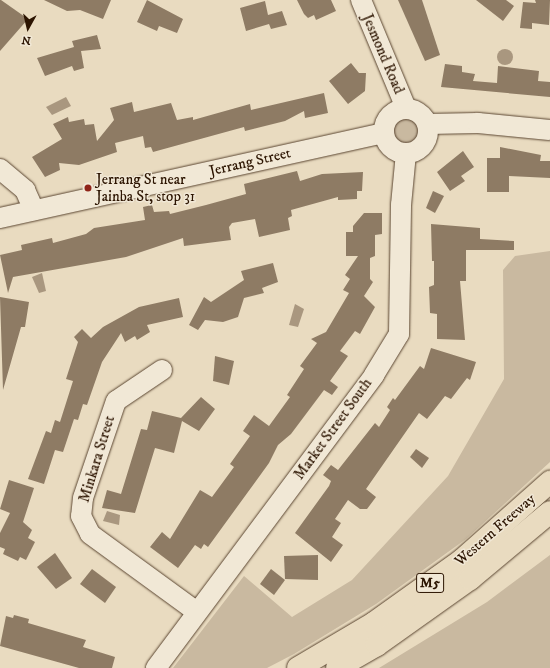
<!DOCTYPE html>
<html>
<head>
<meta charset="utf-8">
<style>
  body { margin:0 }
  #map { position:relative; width:550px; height:668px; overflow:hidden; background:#e9dbc0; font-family:"IM FELL DW Pica",serif }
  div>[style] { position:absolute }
  .green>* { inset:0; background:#c9b9a0 }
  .round { border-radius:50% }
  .water>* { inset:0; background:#a9977f }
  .building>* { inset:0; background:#8e7b64 }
  .roads { filter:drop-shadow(0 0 1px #5b4631) drop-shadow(0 0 1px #5b4631) }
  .minor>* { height:20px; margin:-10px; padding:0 10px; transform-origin:10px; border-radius:10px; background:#f1e8d6 }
  .minor>.ring { margin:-10px; padding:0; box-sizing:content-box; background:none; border:20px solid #f1e8d6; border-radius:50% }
  .highway>* { height:22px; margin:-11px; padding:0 11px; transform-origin:11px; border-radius:11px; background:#e9dbc0 }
  .dots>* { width:11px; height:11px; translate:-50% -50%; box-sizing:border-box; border:2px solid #f1e8d6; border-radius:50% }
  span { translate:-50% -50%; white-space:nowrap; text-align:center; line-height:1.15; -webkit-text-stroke:3px #f1e8d6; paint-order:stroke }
  .shield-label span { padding:1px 3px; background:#f1e8d6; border:1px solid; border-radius:3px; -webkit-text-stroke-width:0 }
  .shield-label { font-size:14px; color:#2c1401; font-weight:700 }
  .street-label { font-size:15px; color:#2c1401 }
  .poi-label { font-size:15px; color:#2c1401 }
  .left { translate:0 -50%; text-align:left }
  .north { position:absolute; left:8px; top:8px; width:40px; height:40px; -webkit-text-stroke:3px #f1e8d6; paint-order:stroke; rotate:188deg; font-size:11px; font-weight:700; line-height:16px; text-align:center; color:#2c1401 }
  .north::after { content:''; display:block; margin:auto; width:14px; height:18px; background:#2c1401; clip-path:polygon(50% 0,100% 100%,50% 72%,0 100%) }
</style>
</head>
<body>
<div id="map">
  <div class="green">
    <div class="round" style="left:390px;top:117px;width:28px;height:28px"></div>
    <div style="clip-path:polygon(550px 251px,550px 462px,466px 539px,376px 604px,294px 654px,267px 668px,173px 668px,244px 576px,292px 617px,352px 580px,448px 476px,504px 379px,503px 270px,515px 256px)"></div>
    <div style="clip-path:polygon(550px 555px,550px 668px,379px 668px,487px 602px)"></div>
  </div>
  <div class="water">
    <div class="round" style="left:497px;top:49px;width:16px;height:16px"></div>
    <div style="clip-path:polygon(66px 97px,71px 106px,52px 115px,46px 107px)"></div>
    <div style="clip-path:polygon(42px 273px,46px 291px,39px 293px,32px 277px)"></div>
    <div style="clip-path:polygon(295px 304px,304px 309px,298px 327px,289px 325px)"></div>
    <div style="clip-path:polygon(107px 511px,120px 515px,119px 525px,103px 521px)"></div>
  </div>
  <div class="building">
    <div style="clip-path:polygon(1px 0,28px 19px,0 51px,0 0)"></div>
    <div style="clip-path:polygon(44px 0,111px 0,103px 19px,80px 10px,67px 11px)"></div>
    <div style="clip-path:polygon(147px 0,183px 19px,177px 33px,159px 26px,157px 31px,137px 22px)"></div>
    <div style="clip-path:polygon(297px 0,331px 0,336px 11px,316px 20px,314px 15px,308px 18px,304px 14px)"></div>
    <div style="clip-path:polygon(398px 0,422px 0,440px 55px,425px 61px)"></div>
    <div style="clip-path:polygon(476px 0,506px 0,514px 6px,503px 21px)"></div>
    <div style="clip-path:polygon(535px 0,550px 0,549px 25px,532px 23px,532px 29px,520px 28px,523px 2px,536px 3px)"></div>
    <div style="clip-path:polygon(265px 1px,268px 15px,282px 11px,287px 25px,271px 29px,269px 24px,246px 31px,240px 8px)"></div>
    <div style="clip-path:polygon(97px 35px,101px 49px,81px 51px,84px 68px,74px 71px,72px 66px,45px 76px,37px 58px,74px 47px,72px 41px)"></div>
    <div style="clip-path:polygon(351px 63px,359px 73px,366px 73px,365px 91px,348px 104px,329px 81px)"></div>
    <div style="clip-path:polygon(445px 64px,462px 66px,462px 72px,475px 74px,473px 81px,497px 83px,498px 66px,539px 71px,538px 81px,550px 82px,550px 97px,441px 87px)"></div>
    <div style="clip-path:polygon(324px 93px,328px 113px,305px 118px,304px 111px,285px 121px,245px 131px,244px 127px,153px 152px,151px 147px,145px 148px,143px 136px,115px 143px,117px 152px,79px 165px,59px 163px,60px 170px,45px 177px,32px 157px,62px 139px,53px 124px,68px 117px,69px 122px,84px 119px,85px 125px,94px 124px,97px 141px,114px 120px,110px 108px,132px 102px,134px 112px,171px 103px,177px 120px,193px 117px,193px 120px,250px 104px,251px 110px)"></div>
    <div style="clip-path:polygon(500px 147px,541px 155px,540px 161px,550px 161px,550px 178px,509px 176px,509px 192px,487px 192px,487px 158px,500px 158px)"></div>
    <div style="clip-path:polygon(463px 151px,474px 167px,461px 176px,465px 181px,450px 191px,437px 172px)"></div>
    <div style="clip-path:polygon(297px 171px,300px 181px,322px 174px,363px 172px,362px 191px,357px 191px,357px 199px,338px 200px,338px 197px,291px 210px,292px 216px,288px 218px,290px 230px,259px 237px,255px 219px,232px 223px,229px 227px,231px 240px,184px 246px,183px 238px,126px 257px,13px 277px,8px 293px,0 255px,22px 250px,21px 245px,52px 238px,53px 243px,86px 234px,94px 228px,145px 220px,143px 207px,152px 205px,154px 212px,169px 211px,170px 214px,206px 205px,246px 194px,244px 184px)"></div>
    <div style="clip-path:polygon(433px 191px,444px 196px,435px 213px,426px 208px)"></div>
    <div style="clip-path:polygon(364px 213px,382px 213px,382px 234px,375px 235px,375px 256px,370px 258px,370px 279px,373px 282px,364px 296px,375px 307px,360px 334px,355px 331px,340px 351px,348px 356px,330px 381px,338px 387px,332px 395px,324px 390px,291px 434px,278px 445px,269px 463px,208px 547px,204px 544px,201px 549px,195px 545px,178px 568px,150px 547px,162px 532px,170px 539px,200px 490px,212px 497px,234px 467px,230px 464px,250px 436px,243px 431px,254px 415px,269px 426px,290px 397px,287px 395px,304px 369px,300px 366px,317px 343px,311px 339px,326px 332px,349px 293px,343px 290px,350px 279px,345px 275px,358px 256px,346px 256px,346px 232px,353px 232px,353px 226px)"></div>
    <div style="clip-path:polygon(431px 224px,480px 228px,480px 239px,514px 241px,514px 250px,466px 250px,466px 281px,460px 281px,465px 340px,437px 339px,437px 314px,430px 313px,429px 287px,434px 285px,434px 261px,432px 261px)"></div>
    <div style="clip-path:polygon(273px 263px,278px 282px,262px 288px,264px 293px,244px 298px,238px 317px,223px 322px,205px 320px,198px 330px,189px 325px,204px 297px,211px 302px,244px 280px,241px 271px)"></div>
    <div style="clip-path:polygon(0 297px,29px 302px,25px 327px,21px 327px,3px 390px)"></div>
    <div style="clip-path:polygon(179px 298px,183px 317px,147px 325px,150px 332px,137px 340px,135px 336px,125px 342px,121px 333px,102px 362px,87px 405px,83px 404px,78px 420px,74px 419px,63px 452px,55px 450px,44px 484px,28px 479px,46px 431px,51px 433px,55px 420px,60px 422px,73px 381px,66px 379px,78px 342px,74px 337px,82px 329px,91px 338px,103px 327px,139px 307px)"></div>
    <div style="clip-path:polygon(431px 348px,476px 362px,470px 380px,467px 378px,451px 399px,445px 396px,427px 419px,419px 413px,366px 489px,376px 497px,367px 509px,360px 509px,348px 500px,335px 519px,341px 523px,332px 537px,343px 545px,331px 562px,295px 533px,329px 486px,331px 481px,323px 475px,331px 465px,338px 470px,375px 423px,379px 427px,390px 410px,387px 407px,393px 398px,395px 400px,420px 366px,424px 369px)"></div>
    <div style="clip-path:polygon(215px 356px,234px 361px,229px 385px,213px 381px)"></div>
    <div style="clip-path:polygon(201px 397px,215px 409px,199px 431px,182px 421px,174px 453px,155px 448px,135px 513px,102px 508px,107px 490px,121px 494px,141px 429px,147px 430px,152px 411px,181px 418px)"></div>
    <div style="clip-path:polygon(416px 449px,429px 458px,422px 468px,410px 457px)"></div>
    <div style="clip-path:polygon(9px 480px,34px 488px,23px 522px,32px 530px,28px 538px,35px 542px,26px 560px,20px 557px,18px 561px,3px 554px,5px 549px,0 547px,0 533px,10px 513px,0 509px)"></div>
    <div style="clip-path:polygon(55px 553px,72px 578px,56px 589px,37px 567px)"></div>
    <div style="clip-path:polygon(318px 555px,318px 580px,285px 579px,284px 556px)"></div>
    <div style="clip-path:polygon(92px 569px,116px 587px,105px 603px,80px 584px)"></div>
    <div style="clip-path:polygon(271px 569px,285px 580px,274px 595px,260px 584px)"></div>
    <div style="clip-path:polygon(14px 615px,29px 619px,28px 623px,86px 640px,83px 647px,115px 657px,112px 668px,79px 668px,0 646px,6px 616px,13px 618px)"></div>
  </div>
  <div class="roads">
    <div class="minor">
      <div style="left:361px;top:0;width:117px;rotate:67.4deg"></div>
      <div class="ring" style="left:384px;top:109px;width:24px;height:24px"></div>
      <div style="left:428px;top:124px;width:50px;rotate:-1.1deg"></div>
      <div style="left:478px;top:123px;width:72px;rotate:5.6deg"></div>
      <div style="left:0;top:169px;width:33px;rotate:40deg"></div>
      <div style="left:25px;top:190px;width:22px;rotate:66deg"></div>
      <div style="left:0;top:218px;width:393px;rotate:-12.5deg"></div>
      <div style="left:162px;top:370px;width:55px;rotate:146deg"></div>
      <div style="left:116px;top:401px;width:102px;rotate:108.8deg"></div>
      <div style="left:83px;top:498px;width:18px;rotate:96deg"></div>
      <div style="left:81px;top:516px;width:20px;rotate:63deg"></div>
      <div style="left:90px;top:534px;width:132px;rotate:36.1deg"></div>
      <div style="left:156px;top:668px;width:365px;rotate:-53.3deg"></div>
      <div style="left:374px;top:375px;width:48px;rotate:-58.6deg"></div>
      <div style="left:399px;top:334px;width:129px;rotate:-89.1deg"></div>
      <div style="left:401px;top:205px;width:52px;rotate:-84.5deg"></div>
    </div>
    <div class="highway">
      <div style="left:298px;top:668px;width:88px;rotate:-30.6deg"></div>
      <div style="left:374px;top:623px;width:108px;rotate:-35.6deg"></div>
      <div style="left:462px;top:560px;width:118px;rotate:-41.6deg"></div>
      <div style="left:337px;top:668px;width:46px;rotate:-29.9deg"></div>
      <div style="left:377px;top:645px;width:114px;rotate:-35.4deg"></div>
      <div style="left:470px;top:579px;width:104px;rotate:-39.9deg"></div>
    </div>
  </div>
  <div class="dots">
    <div style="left:88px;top:188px;background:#8f2418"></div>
  </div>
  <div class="shield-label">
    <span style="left:430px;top:583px">M5</span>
  </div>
  <div class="street-label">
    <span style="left:383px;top:54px;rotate:67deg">Jesmond Road</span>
    <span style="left:250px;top:162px;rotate:-13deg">Jerrang Street</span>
    <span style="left:333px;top:429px;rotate:-54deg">Market Street South</span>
    <span style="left:97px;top:459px;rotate:-73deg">Minkara Street</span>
    <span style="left:495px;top:530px;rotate:-41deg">Western Freeway</span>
  </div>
  <div class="poi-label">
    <span class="left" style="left:96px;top:188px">Jerrang St near<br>Jainba St, stop 31</span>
  </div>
  <div class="north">N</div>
</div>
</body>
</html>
